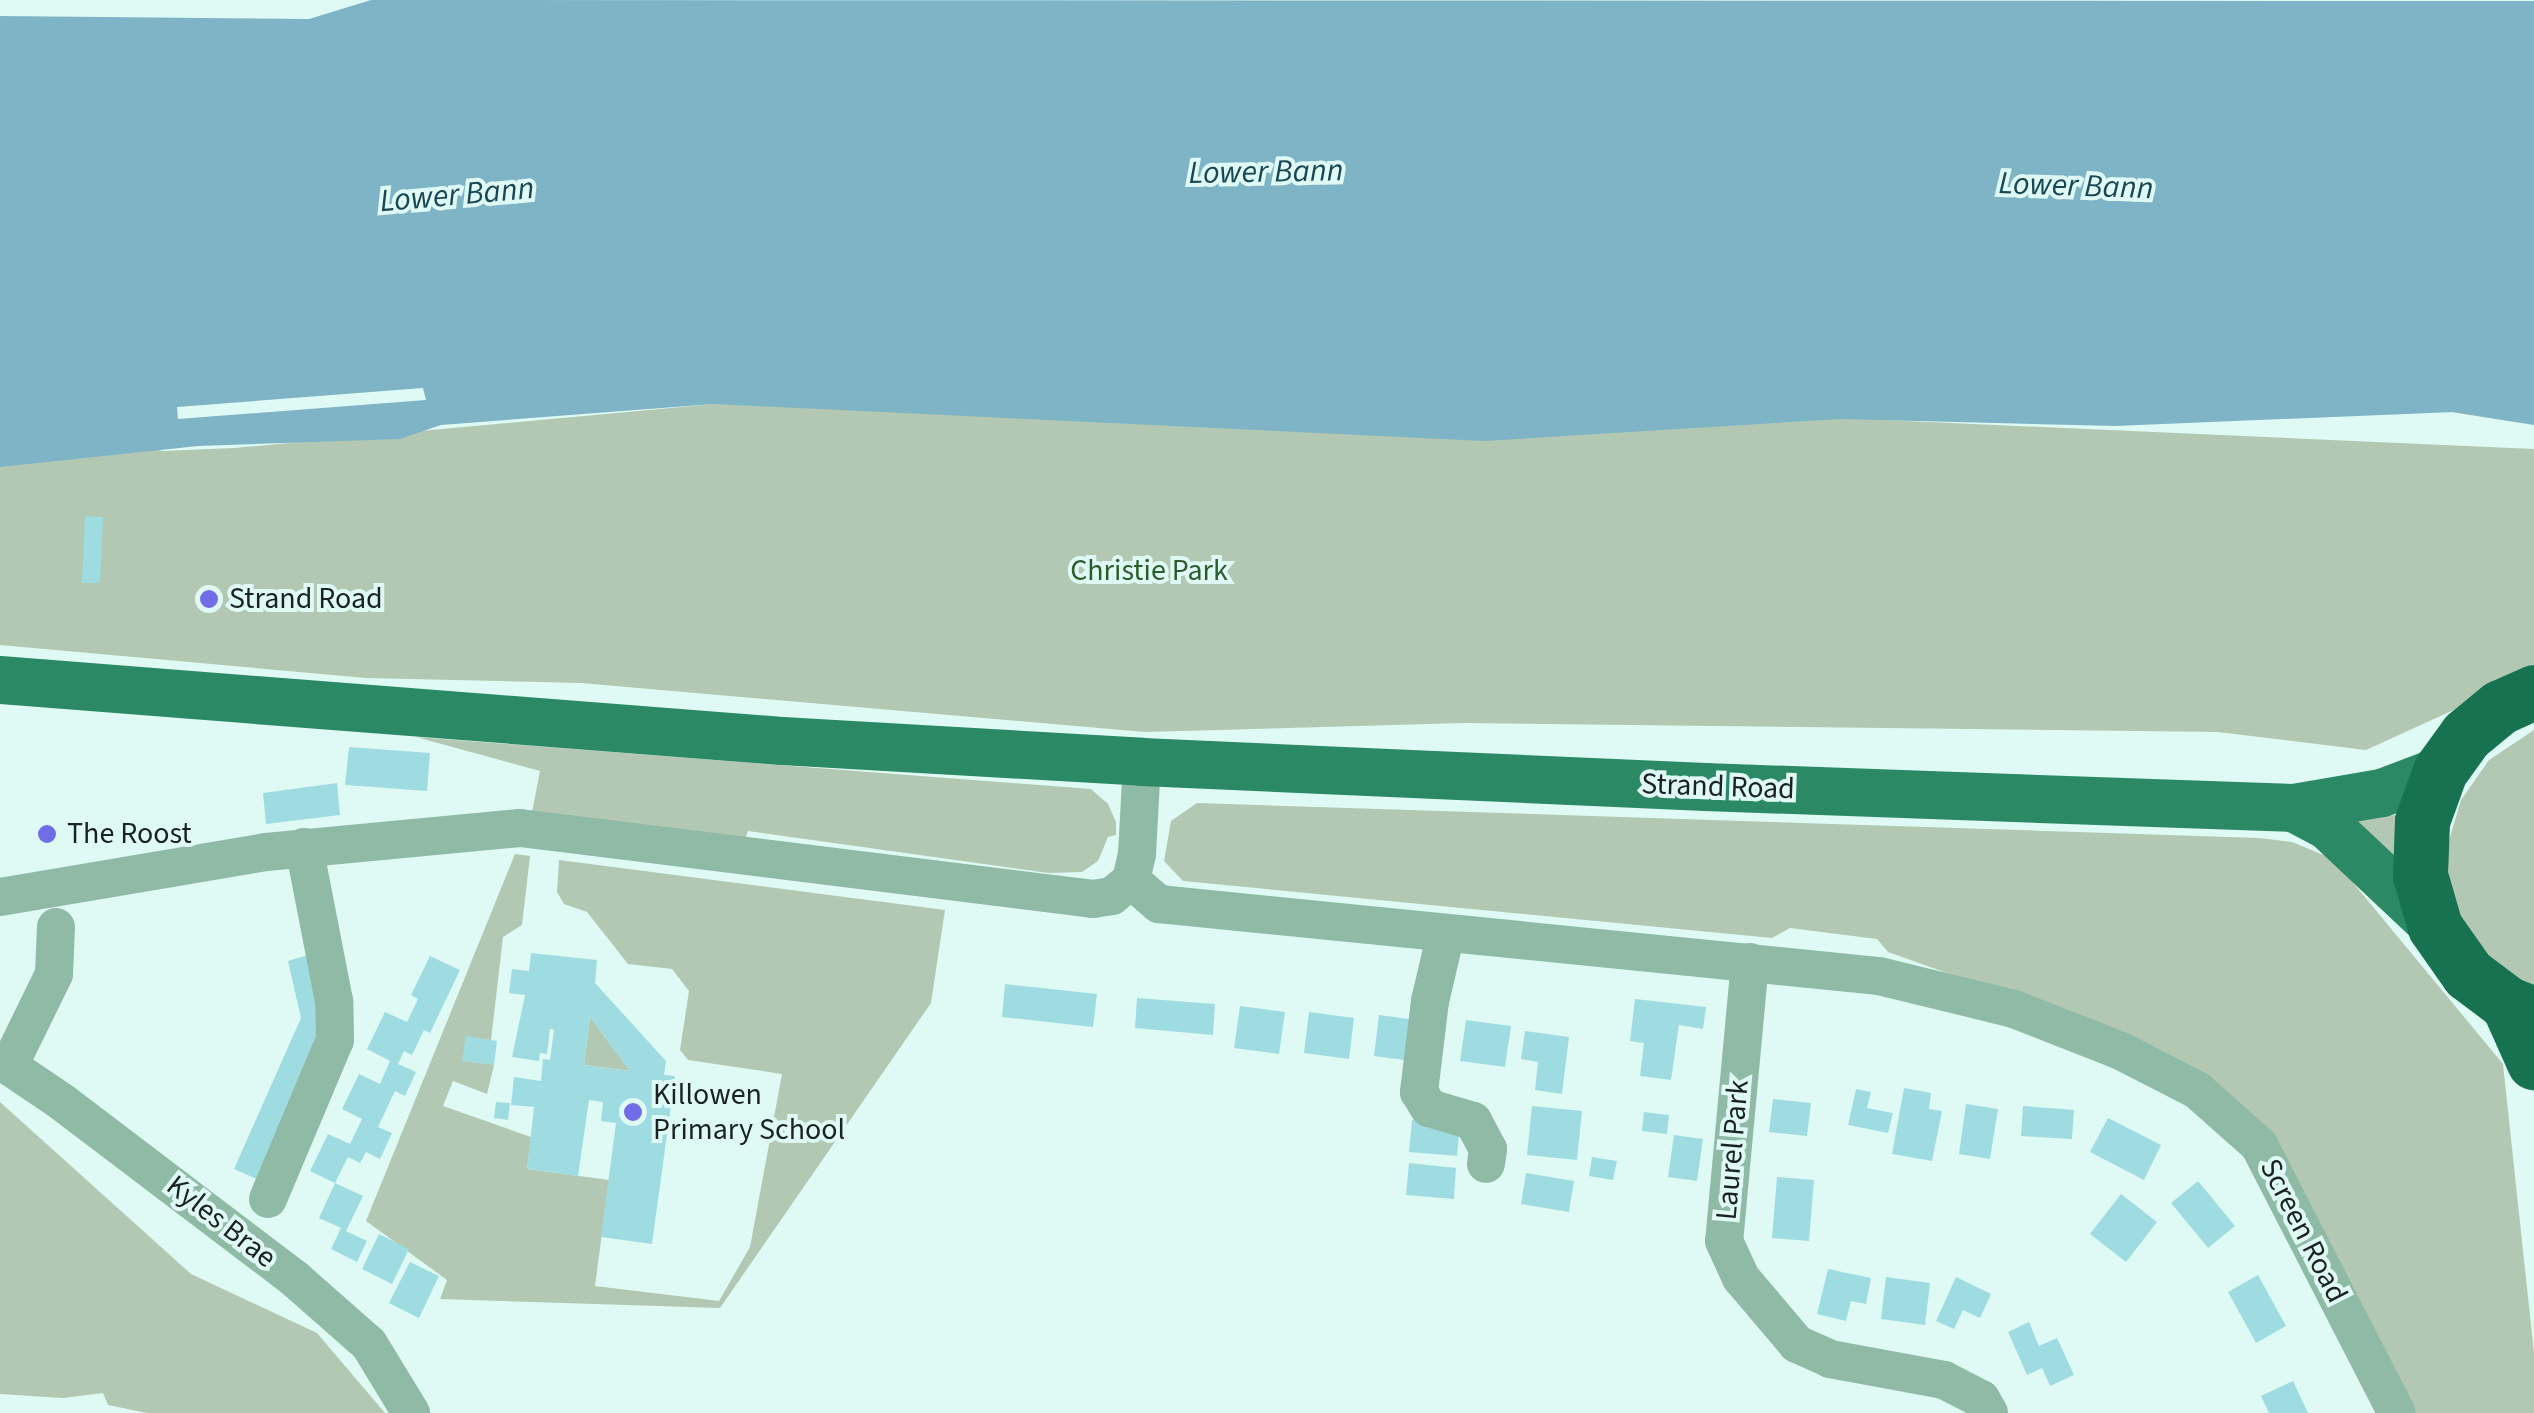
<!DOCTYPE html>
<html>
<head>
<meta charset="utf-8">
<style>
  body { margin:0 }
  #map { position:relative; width:2534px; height:1413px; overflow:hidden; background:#dffaf5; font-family:"Source Sans 3",sans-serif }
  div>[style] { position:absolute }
  .green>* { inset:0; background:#b3c8b2 }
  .water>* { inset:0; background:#7fb4c7 }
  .pier>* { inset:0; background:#dffaf5 }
  .building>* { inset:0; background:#9fdce1 }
  .minor>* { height:38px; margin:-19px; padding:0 19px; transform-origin:19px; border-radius:19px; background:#8fbaa5 }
  .major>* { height:48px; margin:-24px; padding:0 24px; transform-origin:24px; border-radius:24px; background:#2b8965 }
  .highway>* { height:55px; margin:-27.5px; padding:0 27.5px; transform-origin:27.5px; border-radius:27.5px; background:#177252 }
  .dots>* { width:28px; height:28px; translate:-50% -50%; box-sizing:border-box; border:5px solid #dffaf5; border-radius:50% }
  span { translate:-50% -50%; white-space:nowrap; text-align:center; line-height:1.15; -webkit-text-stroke:8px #dffaf5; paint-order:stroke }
  .park-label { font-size:30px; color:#2c5c2d }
  .poi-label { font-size:30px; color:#1a2322 }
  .left { translate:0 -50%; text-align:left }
  .street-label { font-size:30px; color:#1a2322 }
  .water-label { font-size:32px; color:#184655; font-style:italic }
</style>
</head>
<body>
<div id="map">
  <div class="green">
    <div style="clip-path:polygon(1942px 322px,2534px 425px,2418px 407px,1863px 419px,2534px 449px,2534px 664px,2491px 693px,2366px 750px,2218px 732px,1463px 723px,1145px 732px,581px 683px,366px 678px,0 645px,0 423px,163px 451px,234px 448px,714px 404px)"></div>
    <div style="clip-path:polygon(2534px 730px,2534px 997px,2467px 940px,2450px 896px,2447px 847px,2461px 800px,2489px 760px)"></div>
    <div style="clip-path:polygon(416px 737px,1091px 789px,1108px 804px,1116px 822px,1116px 835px,1108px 837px,1098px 861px,1082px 872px,1048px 873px,748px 831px,744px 843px,532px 812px,540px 771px)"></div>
    <div style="clip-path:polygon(1197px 803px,2259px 838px,2292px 842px,2326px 856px,2345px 873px,2503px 1064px,2534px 1353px,2534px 1413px,2411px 1413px,2266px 1134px,2143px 1043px,1888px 952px,1877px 939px,1790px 928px,1772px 938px,1183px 881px,1164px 861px,1171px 821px)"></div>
    <div style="clip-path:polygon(2412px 812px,2408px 870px,2343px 819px,2383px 817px)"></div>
    <div style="clip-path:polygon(515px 854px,530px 856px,522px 925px,503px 937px,491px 1040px,466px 1037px,494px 1065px,487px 1094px,453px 1081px,443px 1106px,531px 1137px,527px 1169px,609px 1180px,595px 1286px,719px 1301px,750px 1247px,782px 1074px,688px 1060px,680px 1050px,689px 991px,672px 969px,628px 964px,587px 912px,564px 904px,557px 892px,559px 860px,945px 910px,931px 1003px,720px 1308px,440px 1299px,447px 1280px,366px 1221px)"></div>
    <div style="clip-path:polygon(590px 1017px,630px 1071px,584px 1065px)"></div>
    <div style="clip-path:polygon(0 1102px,191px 1274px,317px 1333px,385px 1413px,147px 1413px,108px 1405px,103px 1393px,63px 1398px,0 1394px)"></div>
  </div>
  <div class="water">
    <div style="clip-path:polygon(371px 0,2534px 1px,2534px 425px,2454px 412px,2115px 426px,1840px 419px,1484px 441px,714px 404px,441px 425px,400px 439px,198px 446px,0 467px,0 16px,309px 19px)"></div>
  </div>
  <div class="pier">
    <div style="clip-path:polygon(423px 388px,426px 400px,178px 419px,177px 407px)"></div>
  </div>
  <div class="building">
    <div style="clip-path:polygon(85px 516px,103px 517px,100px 583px,82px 583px)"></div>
    <div style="clip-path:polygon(349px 747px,430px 753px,427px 791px,345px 785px)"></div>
    <div style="clip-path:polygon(337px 783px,340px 815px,266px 824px,263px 793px)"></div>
    <div style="clip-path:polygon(evenodd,531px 953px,597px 960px,595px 983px,666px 1061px,664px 1075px,675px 1076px,652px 1244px,601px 1237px,616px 1123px,601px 1121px,603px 1102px,589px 1100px,578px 1176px,527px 1169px,534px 1107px,511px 1105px,514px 1077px,541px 1081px,543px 1059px,550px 1060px,554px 1030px,550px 1029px,547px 1054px,540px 1053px,539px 1061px,512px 1057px,525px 995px,509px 993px,512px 969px,529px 971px,531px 953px,590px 1017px,630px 1071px,584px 1065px,590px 1017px)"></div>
    <div style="clip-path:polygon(308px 955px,328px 1030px,261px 1181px,234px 1169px,301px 1018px,288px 961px)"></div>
    <div style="clip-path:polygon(430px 956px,460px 970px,430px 1033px,424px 1030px,412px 1055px,404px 1051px,398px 1064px,416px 1072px,405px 1096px,395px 1091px,378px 1127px,392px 1133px,380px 1159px,366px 1152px,360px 1163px,348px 1157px,335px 1183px,310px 1171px,328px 1134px,350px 1144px,362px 1119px,342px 1109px,359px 1074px,380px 1084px,390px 1061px,367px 1049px,385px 1012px,407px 1022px,418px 999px,411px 995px)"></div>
    <div style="clip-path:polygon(1005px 984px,1097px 994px,1093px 1027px,1002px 1017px)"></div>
    <div style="clip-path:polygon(1137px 998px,1215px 1004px,1213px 1035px,1135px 1028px)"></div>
    <div style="clip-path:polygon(1635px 999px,1706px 1007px,1703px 1029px,1679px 1025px,1671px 1080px,1640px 1076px,1644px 1043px,1630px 1041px)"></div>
    <div style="clip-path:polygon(1240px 1006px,1285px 1012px,1279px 1054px,1234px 1048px)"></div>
    <div style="clip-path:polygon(1309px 1012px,1354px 1018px,1349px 1059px,1304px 1053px)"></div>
    <div style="clip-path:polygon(1379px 1015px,1424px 1021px,1419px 1062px,1374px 1056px)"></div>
    <div style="clip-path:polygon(1466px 1020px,1511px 1026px,1505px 1067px,1460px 1061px)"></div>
    <div style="clip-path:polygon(1525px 1031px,1569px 1037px,1562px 1094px,1535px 1090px,1538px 1062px,1521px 1059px)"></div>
    <div style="clip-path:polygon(466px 1036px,497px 1041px,494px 1065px,462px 1061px)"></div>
    <div style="clip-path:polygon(1904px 1088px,1931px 1093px,1929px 1109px,1942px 1111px,1932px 1161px,1892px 1154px)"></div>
    <div style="clip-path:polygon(1856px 1089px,1871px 1092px,1867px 1108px,1893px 1113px,1888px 1133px,1848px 1125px)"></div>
    <div style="clip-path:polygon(1773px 1099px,1811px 1103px,1807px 1136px,1769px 1132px)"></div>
    <div style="clip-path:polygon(496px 1102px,510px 1103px,508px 1120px,494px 1118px)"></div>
    <div style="clip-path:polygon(1966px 1104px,1998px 1109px,1990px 1159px,1959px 1154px)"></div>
    <div style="clip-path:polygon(1532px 1106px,1582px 1111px,1577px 1160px,1527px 1155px)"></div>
    <div style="clip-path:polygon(2023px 1106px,2074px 1110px,2072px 1139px,2021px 1136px)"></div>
    <div style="clip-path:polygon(1644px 1112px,1669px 1115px,1667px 1134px,1642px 1131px)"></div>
    <div style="clip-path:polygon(2108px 1118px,2161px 1145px,2144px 1180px,2090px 1152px)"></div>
    <div style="clip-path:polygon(1412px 1120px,1460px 1124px,1457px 1156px,1409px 1152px)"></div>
    <div style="clip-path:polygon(1674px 1135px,1703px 1139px,1697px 1181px,1668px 1177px)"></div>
    <div style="clip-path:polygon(1592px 1157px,1617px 1161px,1613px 1180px,1589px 1176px)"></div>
    <div style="clip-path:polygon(1409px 1163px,1456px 1168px,1454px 1199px,1406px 1195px)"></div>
    <div style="clip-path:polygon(1526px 1173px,1574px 1181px,1569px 1212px,1521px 1204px)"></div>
    <div style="clip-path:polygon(1777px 1177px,1814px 1180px,1809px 1241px,1772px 1238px)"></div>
    <div style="clip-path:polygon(2198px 1181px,2235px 1226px,2208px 1248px,2171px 1203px)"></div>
    <div style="clip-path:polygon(335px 1183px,363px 1196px,346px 1231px,367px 1241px,357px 1262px,331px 1249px,341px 1228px,319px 1218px)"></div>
    <div style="clip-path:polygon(2121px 1194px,2157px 1222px,2126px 1262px,2090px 1234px)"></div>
    <div style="clip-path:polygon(379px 1234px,409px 1249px,392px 1284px,362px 1269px)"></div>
    <div style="clip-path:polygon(410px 1262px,439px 1276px,419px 1318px,389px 1303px)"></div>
    <div style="clip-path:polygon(1828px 1269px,1871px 1278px,1866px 1304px,1851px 1301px,1846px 1321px,1817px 1314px)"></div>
    <div style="clip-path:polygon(2258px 1275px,2286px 1326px,2256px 1343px,2228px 1292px)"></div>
    <div style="clip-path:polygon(1886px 1277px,1930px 1283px,1925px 1325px,1881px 1319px)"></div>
    <div style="clip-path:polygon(1956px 1277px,1991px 1294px,1980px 1318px,1963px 1310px,1954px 1329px,1936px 1321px)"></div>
    <div style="clip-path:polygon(2029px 1322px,2039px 1346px,2057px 1338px,2074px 1375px,2050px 1386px,2042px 1368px,2027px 1375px,2008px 1332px)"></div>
    <div style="clip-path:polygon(2293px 1381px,2308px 1413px,2269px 1413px,2261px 1396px)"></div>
  </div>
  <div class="minor">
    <div style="left:1131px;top:880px;width:37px;rotate:41deg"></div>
    <div style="left:1159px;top:904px;width:724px;rotate:5.71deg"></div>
    <div style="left:1879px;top:976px;width:139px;rotate:13.7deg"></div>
    <div style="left:2014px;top:1009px;width:115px;rotate:21.4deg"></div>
    <div style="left:2121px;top:1051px;width:85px;rotate:27.2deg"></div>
    <div style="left:2197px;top:1090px;width:83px;rotate:41.6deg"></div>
    <div style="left:2259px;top:1145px;width:301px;rotate:62.8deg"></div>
    <div style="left:0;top:897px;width:270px;rotate:-9.6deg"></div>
    <div style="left:266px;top:852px;width:255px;rotate:-5.4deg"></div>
    <div style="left:520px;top:828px;width:577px;rotate:7.06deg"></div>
    <div style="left:1093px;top:899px;width:19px;rotate:-9deg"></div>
    <div style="left:1112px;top:896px;width:25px;rotate:-40deg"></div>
    <div style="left:1131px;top:880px;width:27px;rotate:-77deg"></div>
    <div style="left:1137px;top:854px;width:92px;rotate:-86.9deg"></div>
    <div style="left:1446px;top:933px;width:70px;rotate:103.2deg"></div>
    <div style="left:1430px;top:1001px;width:92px;rotate:96.9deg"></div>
    <div style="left:1419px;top:1092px;width:19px;rotate:58deg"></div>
    <div style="left:1429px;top:1108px;width:46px;rotate:16.5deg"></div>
    <div style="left:1473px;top:1121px;width:32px;rotate:62deg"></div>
    <div style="left:1488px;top:1149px;width:15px;rotate:98deg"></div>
    <div style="left:1750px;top:962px;width:280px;rotate:95.3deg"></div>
    <div style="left:1724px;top:1241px;width:41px;rotate:65.3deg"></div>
    <div style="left:1741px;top:1278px;width:87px;rotate:49.7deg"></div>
    <div style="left:1797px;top:1344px;width:36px;rotate:24deg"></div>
    <div style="left:1830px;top:1359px;width:116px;rotate:10.4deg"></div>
    <div style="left:1944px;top:1380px;width:42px;rotate:27.2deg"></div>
    <div style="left:1981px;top:1399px;width:16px;rotate:60deg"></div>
    <div style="left:0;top:1060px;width:75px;rotate:34.1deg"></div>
    <div style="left:62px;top:1102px;width:293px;rotate:37.2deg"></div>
    <div style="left:295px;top:1279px;width:98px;rotate:41.3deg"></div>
    <div style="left:369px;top:1344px;width:81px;rotate:58.7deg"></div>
    <div style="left:9px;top:1066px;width:102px;rotate:-63.9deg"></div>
    <div style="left:54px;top:974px;width:47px;rotate:-87.6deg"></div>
    <div style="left:268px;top:1199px;width:173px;rotate:-67.2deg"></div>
    <div style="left:335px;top:1040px;width:39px;rotate:-91deg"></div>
    <div style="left:334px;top:1001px;width:157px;rotate:-101deg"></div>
  </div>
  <div class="major">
    <div style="left:0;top:680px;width:784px;rotate:4.46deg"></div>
    <div style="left:782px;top:741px;width:361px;rotate:3.3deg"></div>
    <div style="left:1142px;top:762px;width:564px;rotate:2.54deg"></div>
    <div style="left:1705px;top:787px;width:589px;rotate:2.04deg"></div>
    <div style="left:2294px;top:808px;width:89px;rotate:-9.7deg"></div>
    <div style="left:2382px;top:793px;width:62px;rotate:-20.8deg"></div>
    <div style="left:2294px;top:808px;width:38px;rotate:28deg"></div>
    <div style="left:2328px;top:826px;width:147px;rotate:43.3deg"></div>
  </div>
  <div class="highway">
    <div style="left:2534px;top:692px;width:37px;rotate:156deg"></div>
    <div style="left:2500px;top:707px;width:44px;rotate:140.5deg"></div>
    <div style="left:2466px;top:735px;width:44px;rotate:125.8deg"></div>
    <div style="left:2440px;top:771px;width:53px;rotate:109.8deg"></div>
    <div style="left:2422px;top:821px;width:54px;rotate:92.1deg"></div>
    <div style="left:2420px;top:875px;width:54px;rotate:73.9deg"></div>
    <div style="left:2435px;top:927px;width:57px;rotate:54.9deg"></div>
    <div style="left:2468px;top:974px;width:50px;rotate:36.9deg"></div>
    <div style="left:2508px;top:1004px;width:28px;rotate:21deg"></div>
    <div style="left:2508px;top:1004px;width:64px;rotate:65.9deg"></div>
  </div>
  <div class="dots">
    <div style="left:209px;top:599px;background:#706de7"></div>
    <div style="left:47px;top:834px;background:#706de7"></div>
    <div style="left:633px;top:1112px;background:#706de7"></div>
  </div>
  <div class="park-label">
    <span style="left:1149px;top:571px">Christie Park</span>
  </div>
  <div class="poi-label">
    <span class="left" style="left:229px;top:599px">Strand Road</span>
    <span class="left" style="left:67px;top:834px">The Roost</span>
    <span class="left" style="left:653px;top:1112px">Killowen<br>Primary School</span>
  </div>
  <div class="street-label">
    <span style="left:1718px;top:787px;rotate:2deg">Strand Road</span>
    <span style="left:1733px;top:1150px;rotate:-85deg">Laurel Park</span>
    <span style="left:221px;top:1222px;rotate:38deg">Kyles Brae</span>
    <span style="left:2303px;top:1231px;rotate:63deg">Screen Road</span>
  </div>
  <div class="water-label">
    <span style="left:1266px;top:172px;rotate:-1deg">Lower Bann</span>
    <span style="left:2076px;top:186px;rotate:2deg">Lower Bann</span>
    <span style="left:457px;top:195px;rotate:-5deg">Lower Bann</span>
  </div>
</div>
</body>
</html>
